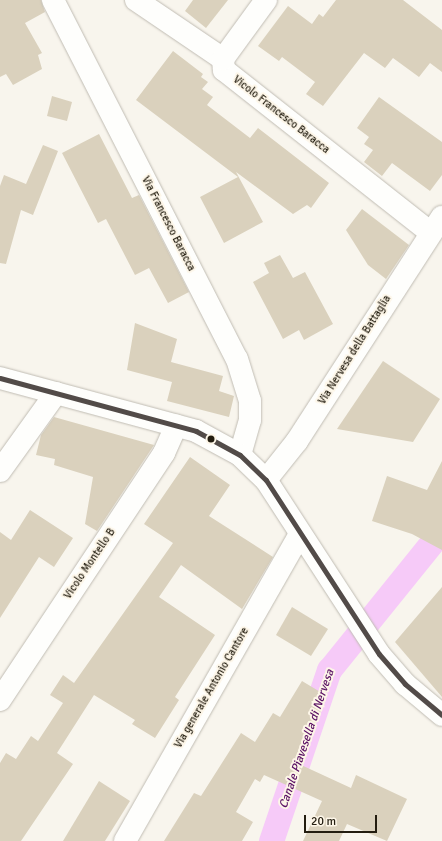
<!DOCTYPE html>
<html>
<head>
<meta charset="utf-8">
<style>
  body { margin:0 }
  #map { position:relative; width:442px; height:841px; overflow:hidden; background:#f8f5ed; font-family:Signika,sans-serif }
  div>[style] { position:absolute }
  .canal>* { height:25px; margin:-12.5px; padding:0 12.5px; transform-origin:12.5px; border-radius:12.5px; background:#f6caf8 }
  .building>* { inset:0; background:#dad1bd }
  .roads { filter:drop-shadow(0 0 1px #c0bcb3) drop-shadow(0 0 1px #c0bcb3) }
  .minor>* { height:22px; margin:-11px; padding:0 11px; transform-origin:11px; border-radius:11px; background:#fefefc }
  .bus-1>* { height:5px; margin:-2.5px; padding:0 2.5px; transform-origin:2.5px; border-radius:2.5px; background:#524b48 }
  .dots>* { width:11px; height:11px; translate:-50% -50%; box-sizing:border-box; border:2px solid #fdf6e8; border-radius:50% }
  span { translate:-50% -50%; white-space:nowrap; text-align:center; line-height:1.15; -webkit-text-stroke:4px #fdf6e8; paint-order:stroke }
  .street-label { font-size:11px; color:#231d10 }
  .water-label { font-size:12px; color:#590f63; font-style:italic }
  .scale { position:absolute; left:304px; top:815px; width:73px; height:18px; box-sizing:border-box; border:2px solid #231d10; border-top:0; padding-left:5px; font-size:12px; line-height:14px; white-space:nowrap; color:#231d10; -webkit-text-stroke:3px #fdf6e8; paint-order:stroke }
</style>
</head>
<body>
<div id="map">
  <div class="canal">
    <div style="left:271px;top:841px;width:181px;rotate:-71.3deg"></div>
    <div style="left:329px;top:670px;width:180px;rotate:-51.1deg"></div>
  </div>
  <div class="building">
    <div style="clip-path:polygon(0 0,41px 0,45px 12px,25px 23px,42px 53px,38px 55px,42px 69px,13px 85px,6px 74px,0 77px)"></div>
    <div style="clip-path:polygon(193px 0,228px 0,206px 28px,185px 11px)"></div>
    <div style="clip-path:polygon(336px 0,403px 0,442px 30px,442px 72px,430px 63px,419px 77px,393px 58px,385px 68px,364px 53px,323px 106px,306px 94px,315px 82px,282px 57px,279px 61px,258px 46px,288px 6px,312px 24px,319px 14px,323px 17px)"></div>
    <div style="clip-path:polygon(173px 51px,203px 74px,201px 77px,208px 82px,202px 89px,213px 97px,207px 105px,250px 138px,258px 128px,329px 183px,311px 208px,307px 205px,293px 214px,236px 172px,263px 222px,224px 243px,200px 197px,238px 177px,136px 100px)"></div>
    <div style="clip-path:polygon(52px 96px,72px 102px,67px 121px,47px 116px)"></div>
    <div style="clip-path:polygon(379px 97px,442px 142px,442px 175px,430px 191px,392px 163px,382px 176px,364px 162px,373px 150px,364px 144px,369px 137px,357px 128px)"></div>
    <div style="clip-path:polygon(99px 134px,132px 198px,139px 195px,189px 292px,168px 303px,149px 268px,135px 275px,106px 219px,98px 223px,62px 153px)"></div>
    <div style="clip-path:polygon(43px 145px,58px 151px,33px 215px,21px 210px,6px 264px,0 263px,0 186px,4px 175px,26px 184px)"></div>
    <div style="clip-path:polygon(362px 209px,409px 245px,386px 279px,368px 265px,346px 230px)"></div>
    <div style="clip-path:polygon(280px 255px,293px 278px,305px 272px,333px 324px,304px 340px,299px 330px,283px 339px,253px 282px,269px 273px,264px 263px)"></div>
    <div style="clip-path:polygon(135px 323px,177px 339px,171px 362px,223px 376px,219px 391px,234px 396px,229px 417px,167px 401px,172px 382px,127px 370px)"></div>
    <div style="clip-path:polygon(383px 361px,440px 399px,413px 442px,337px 429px)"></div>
    <div style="clip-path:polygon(54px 417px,154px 445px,97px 531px,85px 524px,93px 477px,54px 465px,55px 459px,36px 455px,41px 435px)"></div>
    <div style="clip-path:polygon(190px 457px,230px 485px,209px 516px,273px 557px,242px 609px,181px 565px,159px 597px,215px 635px,175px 697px,179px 700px,155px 738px,132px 724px,135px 720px,94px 695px,57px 753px,73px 764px,21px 841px,0 841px,0 763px,6px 753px,16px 759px,31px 736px,38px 741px,63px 703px,50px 695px,63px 675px,74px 683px,173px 543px,144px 524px)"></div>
    <div style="clip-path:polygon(442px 461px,442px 550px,412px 534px,372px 521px,387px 476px,427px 490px)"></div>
    <div style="clip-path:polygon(30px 510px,73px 538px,54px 567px,39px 557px,0 618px,0 532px,11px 540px)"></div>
    <div style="clip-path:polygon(442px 587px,442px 697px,395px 642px)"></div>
    <div style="clip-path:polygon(292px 607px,328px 629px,311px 656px,276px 635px)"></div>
    <div style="clip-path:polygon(302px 681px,327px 696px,299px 764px,351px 788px,356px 775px,407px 799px,387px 841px,347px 824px,339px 841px,303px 841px,322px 801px,264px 775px,260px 782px,255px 779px,236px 812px,253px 822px,242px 841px,164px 841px,194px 793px,201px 796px,241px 733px,255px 742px,273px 713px,280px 717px)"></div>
    <div style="clip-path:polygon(99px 781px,130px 801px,105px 841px,63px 841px)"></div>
  </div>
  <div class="roads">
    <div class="minor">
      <div style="left:53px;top:0;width:403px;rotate:62.9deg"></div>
      <div style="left:237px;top:359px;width:44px;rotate:72.8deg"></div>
      <div style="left:250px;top:401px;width:19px;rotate:90deg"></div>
      <div style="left:250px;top:420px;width:36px;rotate:106deg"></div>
      <div style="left:136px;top:0;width:105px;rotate:34.1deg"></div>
      <div style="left:223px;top:59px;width:11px;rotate:85deg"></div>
      <div style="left:224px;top:70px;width:262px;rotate:38.2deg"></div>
      <div style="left:223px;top:59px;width:73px;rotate:-53.9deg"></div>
      <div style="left:0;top:378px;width:203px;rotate:15.1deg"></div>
      <div style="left:196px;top:431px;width:50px;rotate:28.6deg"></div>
      <div style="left:240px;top:455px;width:36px;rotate:44deg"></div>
      <div style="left:266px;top:480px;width:207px;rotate:57deg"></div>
      <div style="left:379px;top:654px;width:40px;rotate:49deg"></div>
      <div style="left:405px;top:684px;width:48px;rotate:40deg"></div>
      <div style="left:0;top:471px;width:96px;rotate:-54.3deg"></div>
      <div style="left:266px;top:480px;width:50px;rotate:-51.5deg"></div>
      <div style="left:297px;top:441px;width:267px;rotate:-57.1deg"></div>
      <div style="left:0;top:700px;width:296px;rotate:-56.4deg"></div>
      <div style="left:164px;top:453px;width:30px;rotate:-66deg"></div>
      <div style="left:125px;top:841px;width:353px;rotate:-60.3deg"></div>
    </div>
  </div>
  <div class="bus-1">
    <div style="left:0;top:378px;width:203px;rotate:15.1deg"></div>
    <div style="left:196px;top:431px;width:50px;rotate:28.6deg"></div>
    <div style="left:240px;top:455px;width:36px;rotate:44deg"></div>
    <div style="left:266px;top:480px;width:207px;rotate:57deg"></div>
    <div style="left:379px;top:654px;width:40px;rotate:49deg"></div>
    <div style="left:405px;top:684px;width:48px;rotate:40deg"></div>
  </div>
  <div class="dots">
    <div style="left:211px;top:439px;background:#231d10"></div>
  </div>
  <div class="street-label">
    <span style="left:281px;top:115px;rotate:38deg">Vicolo Francesco Baracca</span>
    <span style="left:168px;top:224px;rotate:63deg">Via Francesco Baracca</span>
    <span style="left:355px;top:350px;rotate:-58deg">Via Nervesa della Battaglia</span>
    <span style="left:90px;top:564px;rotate:-56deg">Vicolo Montello B</span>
    <span style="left:212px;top:688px;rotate:-60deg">Via generale Antonio Cantore</span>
  </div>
  <div class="water-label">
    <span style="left:307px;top:739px;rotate:-71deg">Canale Piavesella di Nervesa</span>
  </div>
  <div class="scale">20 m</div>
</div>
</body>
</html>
